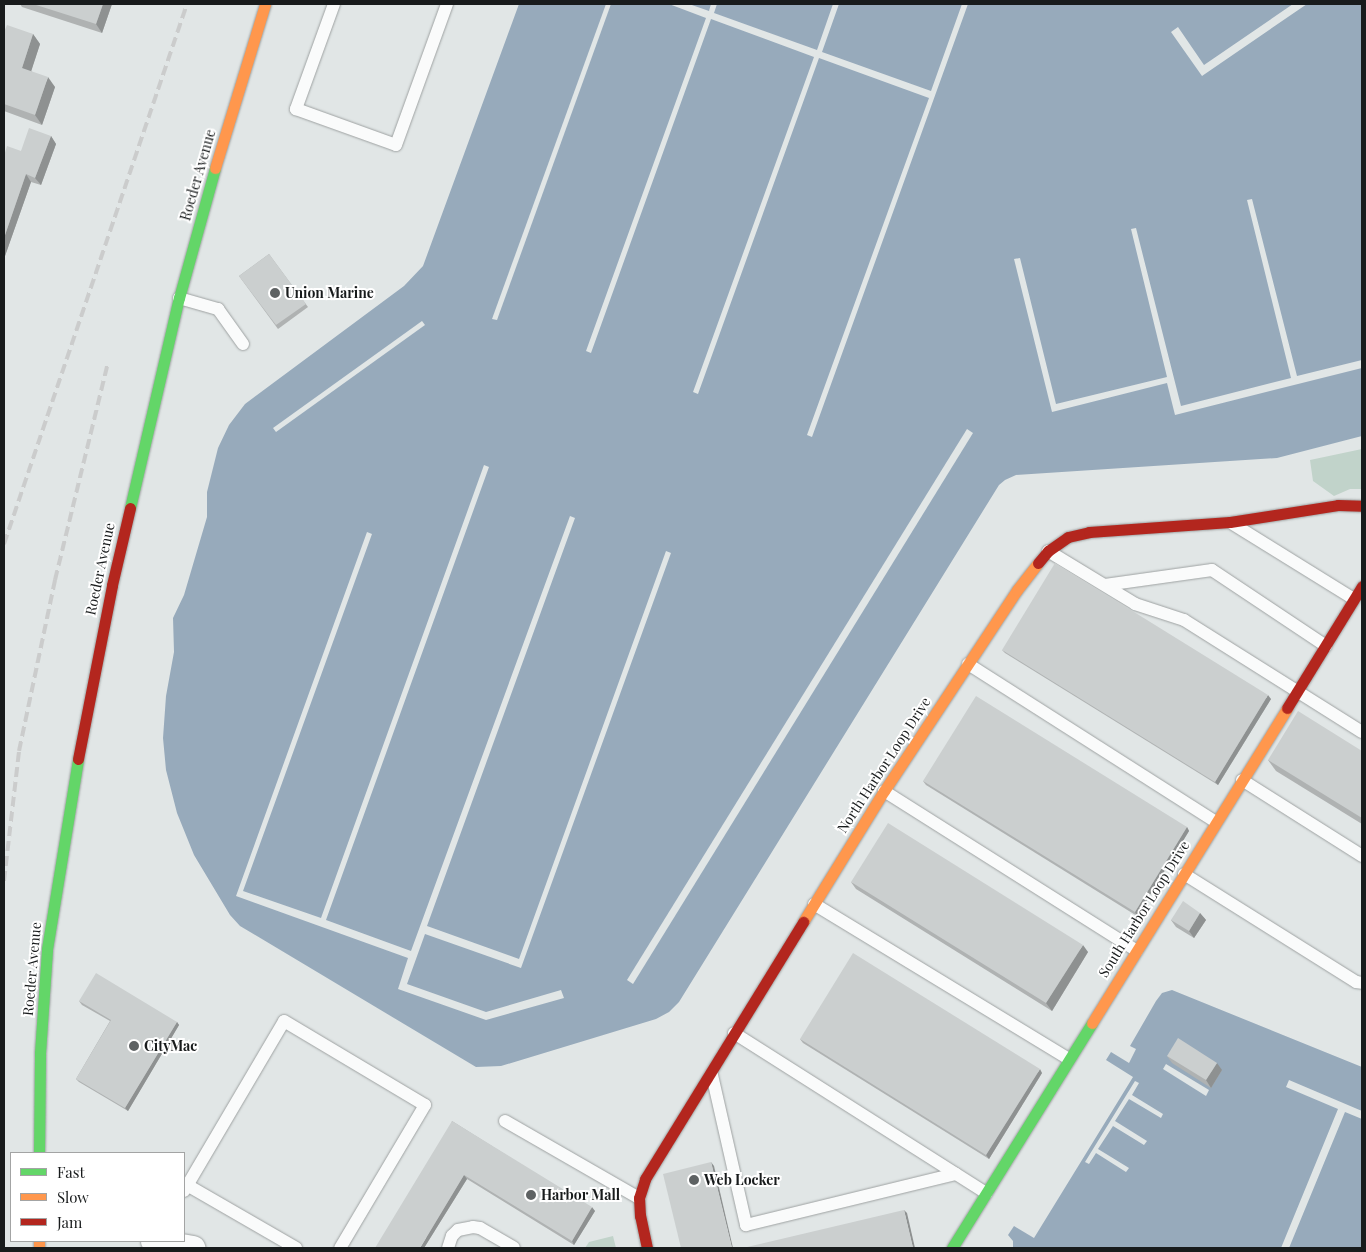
<!DOCTYPE html>
<html>
<head>
<meta charset="utf-8">
<style>
  body { margin:0 }
  #map { position:relative; width:1366px; height:1252px; overflow:hidden; background:#e1e6e6; font-family:"Playfair Display",serif }
  div>[style] { position:absolute }
  .green>* { inset:0; background:#c1d3ca }
  .water>* { inset:0; background:#97aabb }
  .pier>* { inset:0; background:#e1e6e6 }
  .roads { filter:drop-shadow(0 0 1px #9ea2a2) drop-shadow(0 0 1px #9ea2a2) }
  .lane>* { height:12px; margin:-6px; padding:0 6px; transform-origin:6px; border-radius:6px; background:#fafbfb }
  .street>* { height:24px; margin:-12px; padding:0 12px; transform-origin:12px; border-radius:12px; background:#fafbfb }
  .fast>* { height:11px; margin:-5.5px; padding:0 5.5px; transform-origin:5.5px; border-radius:5.5px; background:#63d668 }
  .slow>* { height:11px; margin:-5.5px; padding:0 5.5px; transform-origin:5.5px; border-radius:5.5px; background:#ff974d }
  .jam>* { height:11px; margin:-5.5px; padding:0 5.5px; transform-origin:5.5px; border-radius:5.5px; background:#b3261e }
  .rail>* { height:4px; margin-top:-2px; transform-origin:0; background:repeating-linear-gradient(90deg,#cbcccc 0 10px,transparent 0 15px) }
  .wall>* { inset:0; background:#afb2b2 }
  .shaded-wall>* { inset:0; background:#8e9191 }
  .building>* { inset:0; background:#cbcfcf }
  .dots>* { width:14px; height:14px; translate:-50% -50%; box-sizing:border-box; border:2px solid #fff; border-radius:50% }
  span { translate:-50% -50%; white-space:nowrap; text-align:center; line-height:1.15; -webkit-text-stroke:4px #fff; paint-order:stroke }
  .street-label { font-size:14px; color:#181b1c }
  .poi-label { font-size:14px; color:#181b1c; font-weight:700 }
  .left { translate:0 -50%; text-align:left }
  .frame { position:absolute; inset:0; border:5px solid #181b1c; pointer-events:none }
  .legend { position:absolute; left:10px; top:1152px; width:175px; height:90px; box-sizing:border-box; background:#fff; border:1px solid #a3a4a4; margin:0; padding:6px 9px; list-style:none; font-size:15px; color:#181b1c }
  .legend li { display:flex; align-items:center; gap:10px; height:25px }
  .legend b { width:25px; border:1px solid #a3a4a4 }
</style>
</head>
<body>
<div id="map">
  <div class="green">
    <div style="clip-path:polygon(1362px 449px,1362px 489px,1350px 489px,1334px 496px,1313px 481px,1310px 460px)"></div>
    <div style="clip-path:polygon(613px 1236px,616px 1248px,585px 1248px,589px 1242px)"></div>
  </div>
  <div class="water">
    <div style="clip-path:polygon(519px 4px,1362px 4px,1362px 436px,1277px 458px,1016px 475px,1005px 480px,999px 485px,679px 1002px,669px 1012px,656px 1019px,501px 1066px,476px 1067px,240px 926px,230px 915px,194px 855px,177px 813px,166px 770px,163px 738px,166px 696px,174px 652px,173px 618px,184px 595px,207px 517px,207px 492px,218px 448px,229px 425px,245px 404px,404px 286px,423px 266px)"></div>
    <div style="clip-path:polygon(1172px 990px,1362px 1067px,1362px 1248px,1013px 1248px,1013px 1241px,1008px 1235px,1014px 1226px,1034px 1238px,1133px 1077px,1106px 1060px,1111px 1052px,1129px 1063px,1136px 1049px,1130px 1046px,1156px 1001px,1162px 993px)"></div>
  </div>
  <div class="pier">
    <div style="clip-path:polygon(606px 4px,611px 4px,497px 320px,492px 319px)"></div>
    <div style="clip-path:polygon(669px 4px,689px 4px,709px 11px,711px 4px,717px 4px,714px 13px,817px 50px,833px 4px,839px 4px,822px 52px,931px 91px,962px 4px,968px 4px,812px 437px,807px 435px,929px 98px,819px 58px,698px 394px,693px 392px,814px 57px,711px 19px,591px 353px,586px 351px,706px 18px)"></div>
    <div style="clip-path:polygon(1293px 4px,1307px 4px,1202px 76px,1171px 32px,1178px 27px,1204px 65px)"></div>
    <div style="clip-path:polygon(1252px 199px,1297px 376px,1362px 360px,1362px 368px,1175px 415px,1167px 383px,1052px 412px,1014px 259px,1020px 258px,1056px 404px,1167px 377px,1131px 229px,1136px 228px,1181px 406px,1291px 378px,1247px 200px)"></div>
    <div style="clip-path:polygon(422px 321px,425px 325px,276px 432px,273px 428px)"></div>
    <div style="clip-path:polygon(967px 429px,973px 433px,633px 984px,627px 980px)"></div>
    <div style="clip-path:polygon(484px 465px,489px 467px,326px 920px,411px 951px,570px 516px,575px 518px,427px 926px,519px 959px,666px 551px,671px 553px,521px 968px,425px 934px,407px 984px,486px 1012px,561px 990px,564px 998px,486px 1020px,398px 989px,408px 958px,236px 896px,367px 532px,372px 534px,243px 891px,321px 918px)"></div>
    <div style="clip-path:polygon(1166px 1064px,1209px 1090px,1206px 1096px,1163px 1069px)"></div>
    <div style="clip-path:polygon(1289px 1080px,1362px 1111px,1362px 1119px,1345px 1112px,1289px 1248px,1281px 1248px,1338px 1109px,1286px 1087px)"></div>
    <div style="clip-path:polygon(1135px 1081px,1139px 1083px,1132px 1095px,1163px 1114px,1161px 1118px,1129px 1099px,1115px 1121px,1147px 1141px,1144px 1145px,1113px 1126px,1098px 1149px,1129px 1168px,1126px 1172px,1096px 1153px,1089px 1164px,1085px 1162px)"></div>
  </div>
  <div class="roads">
    <div class="lane">
      <div style="left:334px;top:4px;width:112px;rotate:109.9deg"></div>
      <div style="left:296px;top:109px;width:106px;rotate:19.8deg"></div>
      <div style="left:396px;top:145px;width:150px;rotate:-70.1deg"></div>
      <div style="left:179px;top:298px;width:41px;rotate:15.8deg"></div>
      <div style="left:218px;top:309px;width:43px;rotate:54.5deg"></div>
      <div style="left:1233px;top:524px;width:142px;rotate:31.8deg"></div>
      <div style="left:1048px;top:551px;width:102px;rotate:31.3deg"></div>
      <div style="left:1135px;top:604px;width:52px;rotate:18.1deg"></div>
      <div style="left:1184px;top:620px;width:210px;rotate:32.2deg"></div>
      <div style="left:1105px;top:585px;width:108px;rotate:-8deg"></div>
      <div style="left:1212px;top:570px;width:137px;rotate:33.7deg"></div>
      <div style="left:968px;top:664px;width:294px;rotate:32.5deg"></div>
      <div style="left:1242px;top:780px;width:142px;rotate:32.3deg"></div>
      <div style="left:884px;top:791px;width:299px;rotate:32.3deg"></div>
      <div style="left:1184px;top:874px;width:203px;rotate:32.1deg"></div>
      <div style="left:1356px;top:982px;width:6px;rotate:9deg"></div>
      <div style="left:814px;top:904px;width:298px;rotate:31.3deg"></div>
      <div style="left:734px;top:1033px;width:299px;rotate:32.4deg"></div>
      <div style="left:712px;top:1075px;width:154px;rotate:77.2deg"></div>
      <div style="left:746px;top:1225px;width:216px;rotate:-13.7deg"></div>
      <div style="left:505px;top:1121px;width:155px;rotate:29.9deg"></div>
      <div style="left:187px;top:1185px;width:126px;rotate:30deg"></div>
      <div style="left:184px;top:1191px;width:197px;rotate:-59.5deg"></div>
      <div style="left:284px;top:1021px;width:164px;rotate:30.8deg"></div>
      <div style="left:425px;top:1105px;width:166px;rotate:120.7deg"></div>
      <div style="left:448px;top:1248px;width:13px;rotate:-72deg"></div>
      <div style="left:452px;top:1236px;width:8px;rotate:-45deg"></div>
      <div style="left:458px;top:1230px;width:15px;rotate:-11deg"></div>
      <div style="left:473px;top:1227px;width:7px;rotate:8deg"></div>
      <div style="left:480px;top:1228px;width:39px;rotate:30deg"></div>
    </div>
    <div class="street">
      <div style="left:153px;top:1241px;width:41px;rotate:9.9deg"></div>
    </div>
    <div class="fast">
      <div style="left:130px;top:508px;width:216px;rotate:-76.9deg"></div>
      <div style="left:179px;top:298px;width:135px;rotate:-74.5deg"></div>
      <div style="left:39px;top:1153px;width:100px;rotate:-89.4deg"></div>
      <div style="left:40px;top:1053px;width:104px;rotate:-86.1deg"></div>
      <div style="left:47px;top:949px;width:193px;rotate:-80.7deg"></div>
      <div style="left:952px;top:1248px;width:265px;rotate:-58.1deg"></div>
    </div>
    <div class="slow">
      <div style="left:215px;top:168px;width:171px;rotate:-73deg"></div>
      <div style="left:803px;top:922px;width:154px;rotate:-58.3deg"></div>
      <div style="left:884px;top:791px;width:241px;rotate:-56.5deg"></div>
      <div style="left:1017px;top:590px;width:34px;rotate:-52deg"></div>
      <div style="left:1092px;top:1023px;width:370px;rotate:-58.2deg"></div>
      <div style="left:39px;top:1241px;width:7px;rotate:90deg"></div>
    </div>
    <div class="jam">
      <div style="left:1038px;top:563px;width:16px;rotate:-50deg"></div>
      <div style="left:1048px;top:551px;width:24px;rotate:-35deg"></div>
      <div style="left:1068px;top:537px;width:22px;rotate:-13deg"></div>
      <div style="left:1089px;top:532px;width:141px;rotate:-4.1deg"></div>
      <div style="left:1230px;top:522px;width:109px;rotate:-8.9deg"></div>
      <div style="left:1338px;top:505px;width:24px;rotate:2deg"></div>
      <div style="left:1287px;top:708px;width:143px;rotate:-58.4deg"></div>
      <div style="left:78px;top:759px;width:177px;rotate:-78.9deg"></div>
      <div style="left:112px;top:585px;width:79px;rotate:-76.8deg"></div>
      <div style="left:647px;top:1248px;width:33px;rotate:-102deg"></div>
      <div style="left:640px;top:1216px;width:18px;rotate:-93deg"></div>
      <div style="left:639px;top:1198px;width:20px;rotate:-72deg"></div>
      <div style="left:645px;top:1179px;width:302px;rotate:-58.4deg"></div>
    </div>
  </div>
  <div class="rail">
    <div style="left:4px;top:544px;width:570px;rotate:-71.28deg"></div>
    <div style="left:4px;top:881px;width:131px;rotate:-83.4deg"></div>
    <div style="left:19px;top:751px;width:175px;rotate:-78.1deg"></div>
    <div style="left:55px;top:580px;width:223px;rotate:-76.3deg"></div>
  </div>
  <div class="wall">
    <div style="clip-path:polygon(20px 4px,112px 4px,102px 33px,22px 7px)"></div>
    <div style="clip-path:polygon(4px 32px,33px 34px,40px 44px,31px 71px,55px 87px,42px 125px,4px 111px)"></div>
    <div style="clip-path:polygon(51px 136px,56px 144px,41px 185px,31px 182px,5px 256px,4px 256px,4px 156px,21px 151px)"></div>
    <div style="clip-path:polygon(269px 254px,308px 307px,278px 329px,239px 276px)"></div>
    <div style="clip-path:polygon(1002px 650px,1271px 699px,1218px 785px,1005px 653px)"></div>
    <div style="clip-path:polygon(1362px 751px,1362px 824px,1276px 771px,1268px 760px)"></div>
    <div style="clip-path:polygon(923px 781px,1187px 827px,1189px 831px,1137px 916px,926px 785px)"></div>
    <div style="clip-path:polygon(851px 882px,1088px 952px,1052px 1011px,856px 889px)"></div>
    <div style="clip-path:polygon(1200px 913px,1206px 920px,1194px 938px,1176px 927px,1171px 920px)"></div>
    <div style="clip-path:polygon(79px 1001px,177px 1022px,179px 1025px,128px 1111px,79px 1082px,76px 1079px,110px 1021px,82px 1005px)"></div>
    <div style="clip-path:polygon(800px 1039px,1042px 1073px,989px 1159px,803px 1043px)"></div>
    <div style="clip-path:polygon(1167px 1056px,1222px 1070px,1211px 1088px,1172px 1063px)"></div>
    <div style="clip-path:polygon(452px 1121px,595px 1211px,574px 1245px,467px 1179px,424px 1248px)"></div>
  </div>
  <div class="shaded-wall">
    <div style="clip-path:polygon(103px 4px,112px 4px,102px 33px,96px 24px)"></div>
    <div style="clip-path:polygon(33px 34px,40px 44px,29px 78px,22px 68px)"></div>
    <div style="clip-path:polygon(48px 77px,55px 87px,42px 125px,35px 115px)"></div>
    <div style="clip-path:polygon(51px 136px,56px 144px,41px 185px,35px 178px)"></div>
    <div style="clip-path:polygon(26px 174px,31px 182px,5px 256px,4px 254px,4px 238px)"></div>
    <div style="clip-path:polygon(1268px 695px,1271px 699px,1218px 785px,1215px 782px)"></div>
    <div style="clip-path:polygon(1187px 827px,1189px 831px,1137px 916px,1135px 912px)"></div>
    <div style="clip-path:polygon(1200px 913px,1206px 920px,1194px 938px,1189px 931px)"></div>
    <div style="clip-path:polygon(1083px 945px,1088px 952px,1052px 1011px,1046px 1003px)"></div>
    <div style="clip-path:polygon(177px 1022px,179px 1025px,128px 1111px,125px 1108px)"></div>
    <div style="clip-path:polygon(1217px 1063px,1222px 1070px,1211px 1088px,1206px 1080px)"></div>
    <div style="clip-path:polygon(1040px 1069px,1042px 1073px,989px 1159px,986px 1155px)"></div>
    <div style="clip-path:polygon(711px 1162px,714px 1166px,733px 1248px,732px 1248px)"></div>
    <div style="clip-path:polygon(464px 1175px,467px 1179px,424px 1248px,420px 1248px)"></div>
    <div style="clip-path:polygon(592px 1207px,595px 1211px,574px 1245px,572px 1241px)"></div>
    <div style="clip-path:polygon(904px 1210px,907px 1213px,915px 1248px,913px 1248px)"></div>
  </div>
  <div class="building">
    <div style="clip-path:polygon(33px 4px,103px 4px,96px 24px)"></div>
    <div style="clip-path:polygon(7px 25px,33px 34px,22px 68px,48px 77px,35px 115px,4px 104px,4px 32px)"></div>
    <div style="clip-path:polygon(29px 128px,51px 136px,35px 178px,26px 174px,4px 238px,4px 156px,7px 146px,21px 151px)"></div>
    <div style="clip-path:polygon(269px 254px,306px 304px,276px 325px,239px 276px)"></div>
    <div style="clip-path:polygon(1055px 563px,1268px 695px,1215px 782px,1002px 650px)"></div>
    <div style="clip-path:polygon(976px 696px,1187px 827px,1135px 912px,923px 781px)"></div>
    <div style="clip-path:polygon(1298px 711px,1362px 751px,1362px 818px,1268px 760px)"></div>
    <div style="clip-path:polygon(888px 823px,1083px 945px,1046px 1003px,851px 882px)"></div>
    <div style="clip-path:polygon(1183px 901px,1200px 913px,1189px 931px,1171px 920px)"></div>
    <div style="clip-path:polygon(853px 953px,1040px 1069px,986px 1155px,800px 1039px)"></div>
    <div style="clip-path:polygon(96px 973px,177px 1022px,125px 1108px,76px 1079px,111px 1020px,79px 1001px)"></div>
    <div style="clip-path:polygon(1178px 1038px,1217px 1063px,1206px 1080px,1167px 1056px)"></div>
    <div style="clip-path:polygon(452px 1121px,592px 1207px,572px 1241px,464px 1175px,420px 1248px,375px 1248px)"></div>
    <div style="clip-path:polygon(711px 1162px,732px 1248px,681px 1248px,663px 1174px)"></div>
    <div style="clip-path:polygon(904px 1210px,913px 1248px,743px 1248px)"></div>
  </div>
  <div class="dots">
    <div style="left:275px;top:293px;background:#5e6263"></div>
    <div style="left:134px;top:1046px;background:#5e6263"></div>
    <div style="left:694px;top:1180px;background:#5e6263"></div>
    <div style="left:531px;top:1195px;background:#5e6263"></div>
  </div>
  <div class="street-label">
    <span style="left:198px;top:175px;rotate:-74deg">Roeder Avenue</span>
    <span style="left:100px;top:569px;rotate:-78deg">Roeder Avenue</span>
    <span style="left:884px;top:765px;rotate:-57deg">North Harbor Loop Drive</span>
    <span style="left:1144px;top:909px;rotate:-58deg">South Harbor Loop Drive</span>
    <span style="left:32px;top:969px;rotate:-85deg">Roeder Avenue</span>
  </div>
  <div class="poi-label">
    <span class="left" style="left:285px;top:293px">Union Marine</span>
    <span class="left" style="left:144px;top:1046px">CityMac</span>
    <span class="left" style="left:704px;top:1180px">Web Locker</span>
    <span class="left" style="left:541px;top:1195px">Harbor Mall</span>
  </div>
  <div class="frame"></div>
  <ul class="legend">
  <li><b style="height:6px;background:#63d668"></b>Fast</li>
  <li><b style="height:6px;background:#ff974d"></b>Slow</li>
  <li><b style="height:6px;background:#b3261e"></b>Jam</li>
  </ul>
</div>
</body>
</html>
